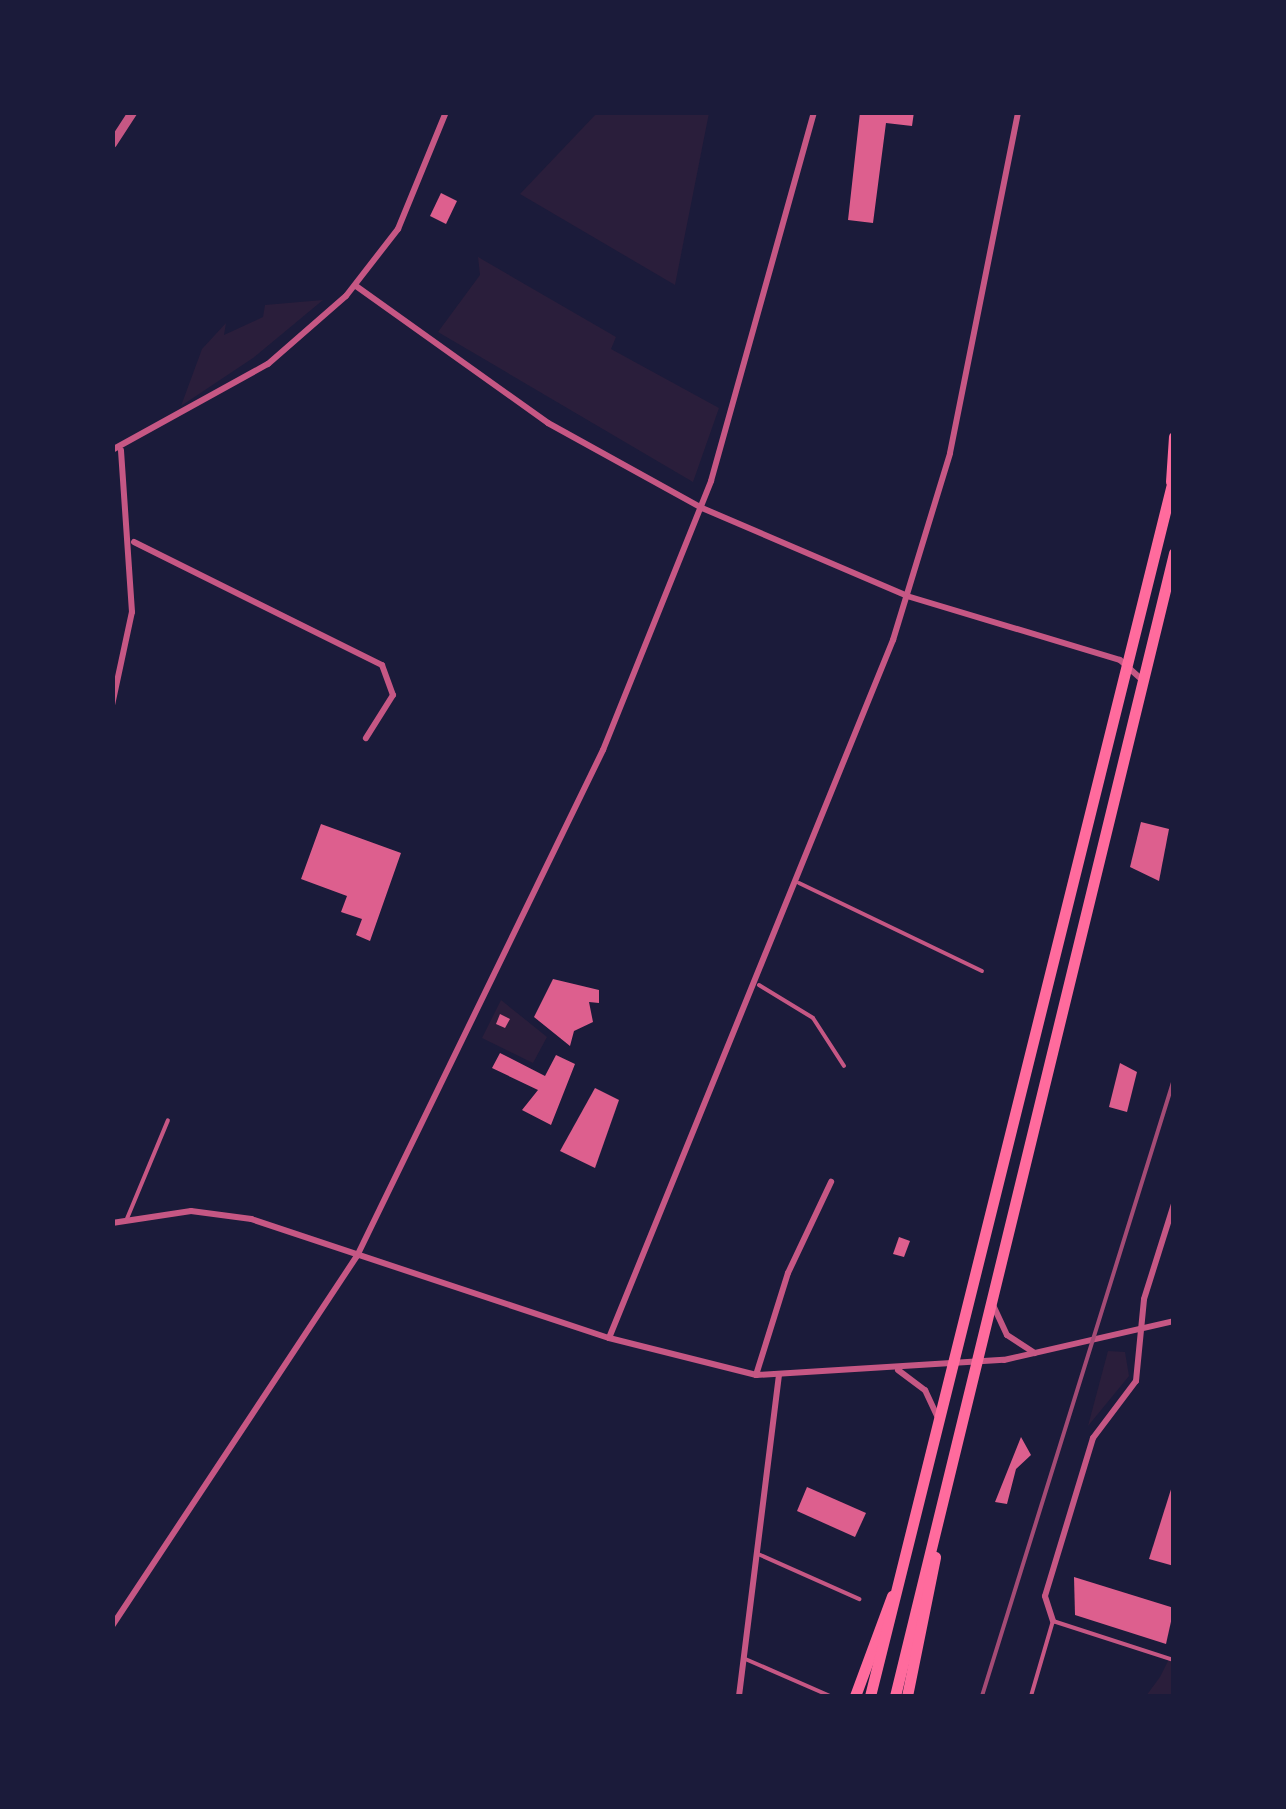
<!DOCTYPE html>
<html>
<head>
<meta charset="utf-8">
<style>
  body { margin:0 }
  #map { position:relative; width:1286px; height:1809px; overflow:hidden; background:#1b1b3a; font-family:Cabin,sans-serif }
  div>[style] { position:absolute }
  .green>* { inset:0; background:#2a1e3b }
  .building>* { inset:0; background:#dd5f8e }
  .service>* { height:4px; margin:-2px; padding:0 2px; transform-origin:2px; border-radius:2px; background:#c65784 }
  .minor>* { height:6px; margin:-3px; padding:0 3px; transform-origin:3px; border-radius:3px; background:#c65784 }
  .tertiary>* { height:9px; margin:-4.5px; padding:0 4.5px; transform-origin:4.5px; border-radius:4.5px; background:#c65784 }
  .secondary>* { height:10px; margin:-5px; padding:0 5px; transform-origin:5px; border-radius:5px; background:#ff6b9d }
  .primary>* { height:11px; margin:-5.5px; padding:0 5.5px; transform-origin:5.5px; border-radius:5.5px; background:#ff6b9d }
  .rail>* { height:4px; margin:-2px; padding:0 2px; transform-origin:2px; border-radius:2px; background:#a44b75 }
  span { translate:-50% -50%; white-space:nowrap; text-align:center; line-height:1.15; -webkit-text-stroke:10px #1b1b3a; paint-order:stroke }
  .frame { position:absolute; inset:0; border:115px solid #1b1b3a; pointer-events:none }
</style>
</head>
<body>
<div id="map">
  <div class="green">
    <div style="clip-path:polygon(597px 113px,709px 113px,675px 285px,520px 194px)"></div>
    <div style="clip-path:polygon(478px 257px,616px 337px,611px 349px,719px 408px,693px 482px,438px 332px,480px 275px)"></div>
    <div style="clip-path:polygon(323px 300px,253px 358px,181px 406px,202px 349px,226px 323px,224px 335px,263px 317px,265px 305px)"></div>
    <div style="clip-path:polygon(501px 1000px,547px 1037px,533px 1063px,482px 1038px)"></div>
    <div style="clip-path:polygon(1108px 1351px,1125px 1352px,1129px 1376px,1088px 1426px)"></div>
    <div style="clip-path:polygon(1173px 1651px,1173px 1696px,1146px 1696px,1160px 1677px)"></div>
  </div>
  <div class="building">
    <div style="clip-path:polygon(860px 112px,914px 112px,912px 126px,886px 123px,873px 223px,848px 220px)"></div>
    <div style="clip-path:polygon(441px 193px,457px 201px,446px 224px,430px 216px)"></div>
    <div style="clip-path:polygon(1141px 822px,1169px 829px,1159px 881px,1130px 867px)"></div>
    <div style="clip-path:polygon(321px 824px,401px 853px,370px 941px,356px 935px,362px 919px,341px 912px,347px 896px,301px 879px)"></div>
    <div style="clip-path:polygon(553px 979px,599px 990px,599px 1003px,589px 1002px,593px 1022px,574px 1031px,570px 1046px,534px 1017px)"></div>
    <div style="clip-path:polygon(500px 1014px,510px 1019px,505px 1028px,496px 1024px)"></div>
    <div style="clip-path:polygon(500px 1053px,545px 1076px,556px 1055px,575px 1064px,551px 1125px,522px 1110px,538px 1090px,492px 1068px)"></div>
    <div style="clip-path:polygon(1120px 1063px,1137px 1072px,1127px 1112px,1109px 1107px)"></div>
    <div style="clip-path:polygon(595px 1088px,619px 1100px,595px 1168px,560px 1151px)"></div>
    <div style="clip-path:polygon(899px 1237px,910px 1241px,904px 1257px,893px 1254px)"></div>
    <div style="clip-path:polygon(1021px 1437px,1031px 1455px,1016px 1469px,1007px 1504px,995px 1502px)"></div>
    <div style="clip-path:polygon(1173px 1483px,1174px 1483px,1174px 1566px,1149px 1559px)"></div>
    <div style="clip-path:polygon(807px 1487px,866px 1513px,855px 1537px,797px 1511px)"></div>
    <div style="clip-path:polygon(1074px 1577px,1174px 1608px,1166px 1644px,1075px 1615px)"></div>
  </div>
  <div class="service">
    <div style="left:799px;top:883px;width:203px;rotate:25.7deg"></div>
    <div style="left:759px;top:985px;width:63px;rotate:31.4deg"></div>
    <div style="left:813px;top:1018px;width:57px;rotate:57.1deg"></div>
    <div style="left:126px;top:1221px;width:109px;rotate:-67.4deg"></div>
    <div style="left:758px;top:1554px;width:111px;rotate:24deg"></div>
    <div style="left:743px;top:1658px;width:95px;rotate:23.6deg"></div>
    <div style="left:1031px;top:1696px;width:78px;rotate:-73.7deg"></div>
    <div style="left:1053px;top:1621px;width:127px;rotate:17.9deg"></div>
  </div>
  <div class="minor">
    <div style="left:356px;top:286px;width:236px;rotate:35.5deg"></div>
    <div style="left:548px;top:423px;width:176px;rotate:28.9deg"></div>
    <div style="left:702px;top:508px;width:223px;rotate:23.2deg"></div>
    <div style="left:907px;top:596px;width:222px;rotate:16.7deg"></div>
    <div style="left:1120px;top:660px;width:30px;rotate:42deg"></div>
    <div style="left:112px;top:450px;width:178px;rotate:-28.9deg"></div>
    <div style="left:268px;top:364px;width:103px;rotate:-41.1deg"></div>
    <div style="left:346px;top:296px;width:85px;rotate:-52.2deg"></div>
    <div style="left:398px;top:229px;width:126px;rotate:-67.7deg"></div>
    <div style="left:134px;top:542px;width:277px;rotate:26.4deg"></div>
    <div style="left:382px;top:665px;width:32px;rotate:70deg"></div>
    <div style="left:393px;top:695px;width:51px;rotate:122.1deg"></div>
    <div style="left:112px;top:705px;width:95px;rotate:-77.9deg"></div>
    <div style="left:132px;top:612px;width:162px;rotate:-93.9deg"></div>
    <div style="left:112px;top:1223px;width:80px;rotate:-8.6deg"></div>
    <div style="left:191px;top:1211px;width:61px;rotate:7.6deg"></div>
    <div style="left:251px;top:1219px;width:377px;rotate:18.4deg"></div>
    <div style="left:609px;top:1338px;width:152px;rotate:14.1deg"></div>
    <div style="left:756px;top:1375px;width:248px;rotate:-3.5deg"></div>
    <div style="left:1004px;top:1360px;width:174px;rotate:-12.9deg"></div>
    <div style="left:993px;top:1305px;width:33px;rotate:65deg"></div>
    <div style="left:1007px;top:1335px;width:33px;rotate:33deg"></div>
    <div style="left:609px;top:1338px;width:754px;rotate:-67.86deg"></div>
    <div style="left:893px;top:640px;width:195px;rotate:-73deg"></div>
    <div style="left:950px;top:453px;width:348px;rotate:-78.7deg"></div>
    <div style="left:898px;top:1370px;width:34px;rotate:37deg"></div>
    <div style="left:925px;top:1390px;width:29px;rotate:65deg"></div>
    <div style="left:756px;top:1375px;width:107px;rotate:-72.6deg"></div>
    <div style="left:788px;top:1273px;width:101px;rotate:-64.7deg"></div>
    <div style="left:1053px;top:1621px;width:26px;rotate:-108deg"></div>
    <div style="left:1045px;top:1596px;width:165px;rotate:-73.1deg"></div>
    <div style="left:1093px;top:1438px;width:71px;rotate:-53deg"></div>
    <div style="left:1136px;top:1381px;width:82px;rotate:-84.4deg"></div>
    <div style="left:1144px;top:1299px;width:100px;rotate:-72.5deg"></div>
    <div style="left:112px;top:1626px;width:444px;rotate:-56.5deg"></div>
    <div style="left:357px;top:1256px;width:563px;rotate:-64.07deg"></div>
    <div style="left:603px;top:750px;width:290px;rotate:-68.1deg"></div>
    <div style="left:711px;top:481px;width:383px;rotate:-74.4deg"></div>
    <div style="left:739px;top:1696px;width:323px;rotate:-82.9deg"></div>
  </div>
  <div class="tertiary">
    <div style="left:112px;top:143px;width:37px;rotate:-57deg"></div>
  </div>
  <div class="secondary">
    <div style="left:1171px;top:482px;width:45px;rotate:-86.2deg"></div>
  </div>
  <div class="primary">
    <div style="left:855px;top:1696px;width:107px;rotate:-69.7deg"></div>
    <div style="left:870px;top:1696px;width:1257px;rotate:-76.01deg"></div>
    <div style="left:895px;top:1696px;width:1177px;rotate:-76.28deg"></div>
    <div style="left:907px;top:1696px;width:142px;rotate:-78.6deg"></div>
  </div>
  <div class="rail">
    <div style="left:982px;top:1696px;width:646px;rotate:-72.71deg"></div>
  </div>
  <div class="frame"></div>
</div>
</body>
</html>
